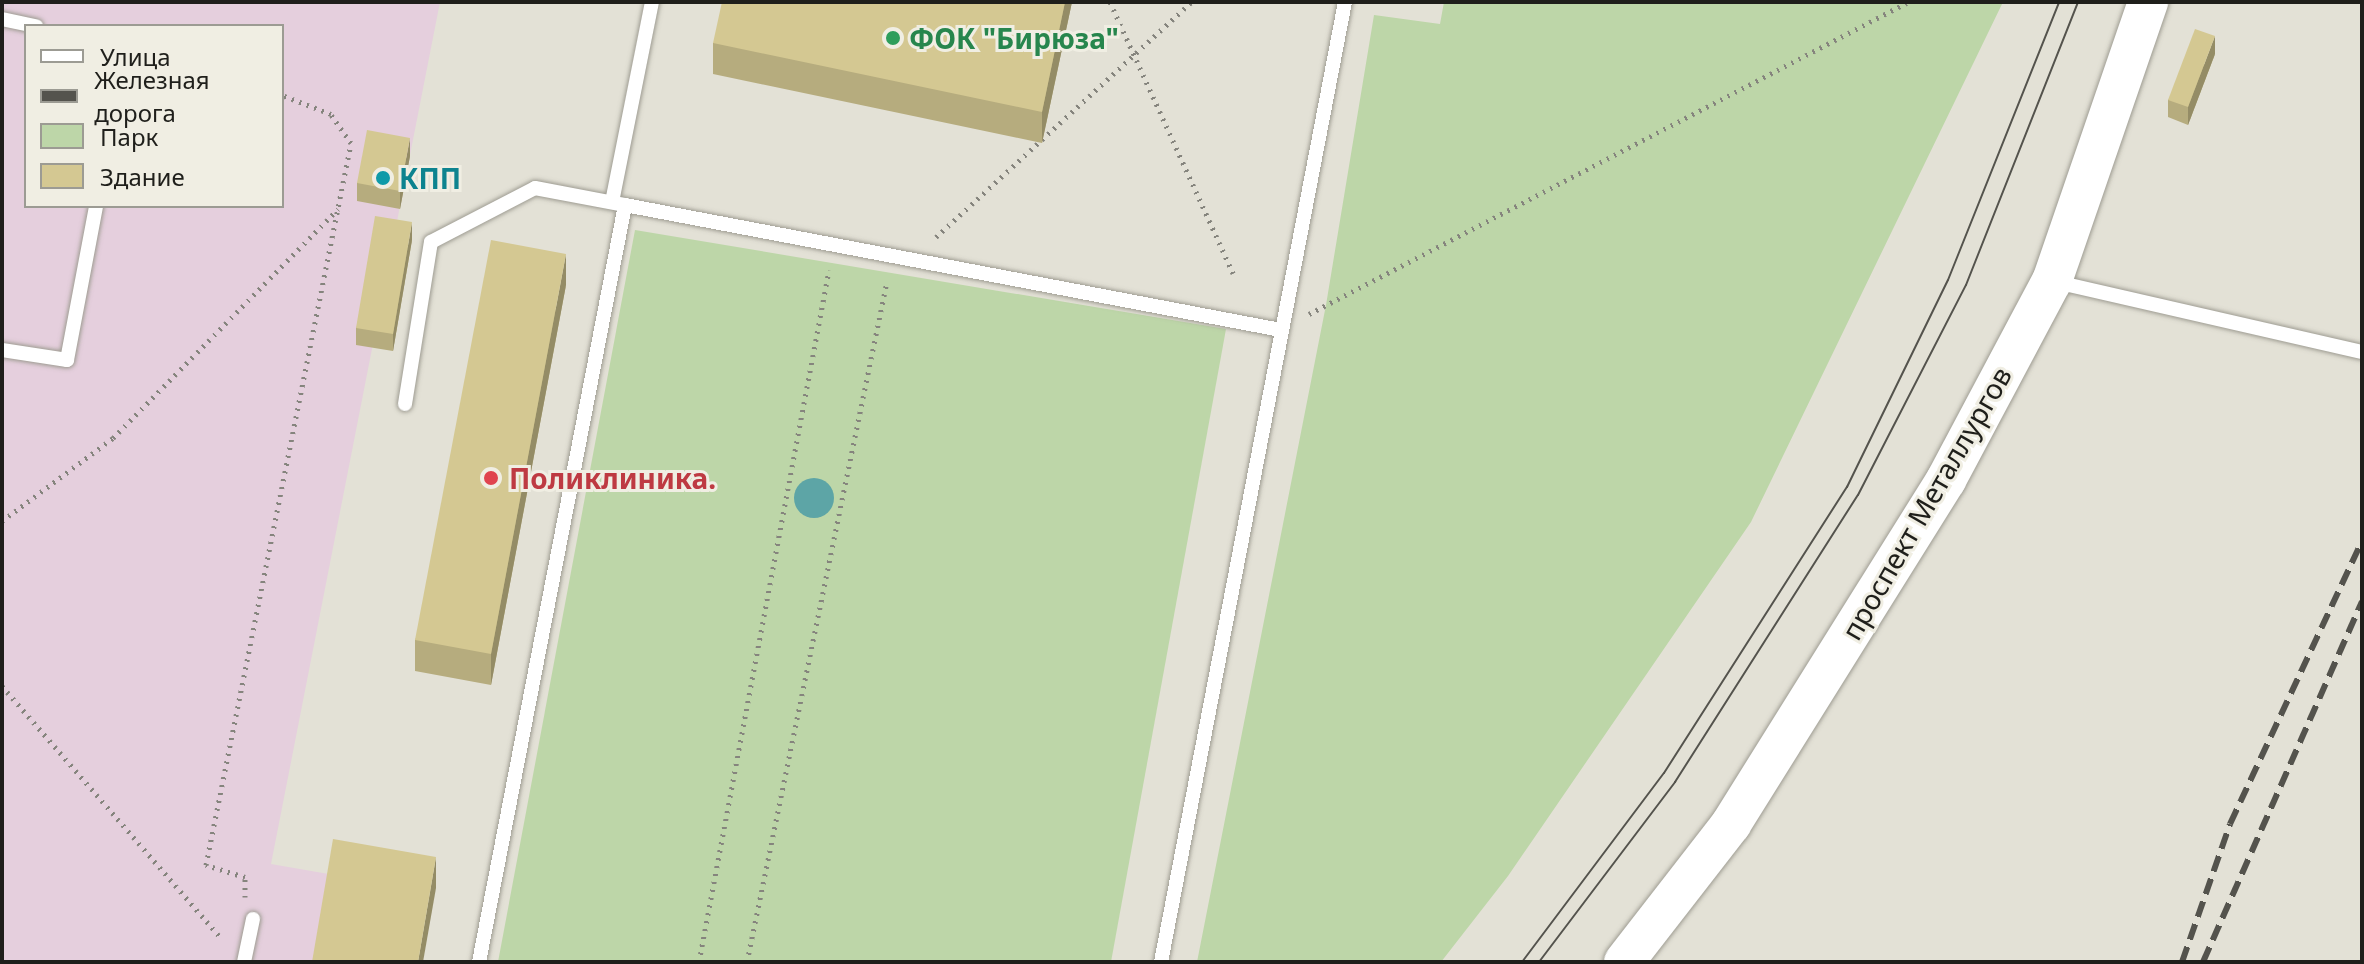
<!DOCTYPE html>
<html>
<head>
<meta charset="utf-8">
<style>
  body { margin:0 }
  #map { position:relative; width:2364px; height:964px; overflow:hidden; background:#e3e1d6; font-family:"Noto Sans",sans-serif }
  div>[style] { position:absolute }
  .industrial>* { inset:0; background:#e5cfdd }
  .green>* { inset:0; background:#bdd6a8 }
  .water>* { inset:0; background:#5da5a6 }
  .round { border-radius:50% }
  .path>* { height:5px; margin-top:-2.5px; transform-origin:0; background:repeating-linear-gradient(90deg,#85847d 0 2px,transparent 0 8px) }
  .roads { filter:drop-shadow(0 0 2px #9e9c92) drop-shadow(0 0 2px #9e9c92) }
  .lane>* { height:14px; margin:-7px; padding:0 7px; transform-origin:7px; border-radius:7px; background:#fff }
  .secondary>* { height:40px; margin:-20px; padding:0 20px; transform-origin:20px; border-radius:20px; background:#fff }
  .tram>* { height:2px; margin:-1px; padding:0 1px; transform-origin:1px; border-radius:1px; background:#54534d }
  .rail>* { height:6px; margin-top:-3px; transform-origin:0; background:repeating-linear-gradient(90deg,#54534d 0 16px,transparent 0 24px) }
  .wall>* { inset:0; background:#b6ac7e }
  .shaded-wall>* { inset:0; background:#948c66 }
  .building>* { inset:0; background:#d4c892 }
  .dots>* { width:22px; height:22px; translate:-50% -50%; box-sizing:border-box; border:4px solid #f0eee3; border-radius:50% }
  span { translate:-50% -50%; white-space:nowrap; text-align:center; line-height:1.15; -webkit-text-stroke:6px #f0eee3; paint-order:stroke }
  .leisure-label { font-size:28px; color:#27864d; font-weight:700 }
  .left { translate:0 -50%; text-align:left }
  .culture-label { font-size:28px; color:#0d838f; font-weight:700 }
  .health-label { font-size:28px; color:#be3a42; font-weight:700 }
  .street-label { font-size:28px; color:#1f1f1b }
  .frame { position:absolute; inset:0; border:4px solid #1f1f1b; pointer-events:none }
  .legend { position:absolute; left:24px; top:24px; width:260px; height:184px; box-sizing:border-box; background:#f0eee3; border:2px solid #9c9b93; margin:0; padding:10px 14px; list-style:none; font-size:24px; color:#1f1f1b }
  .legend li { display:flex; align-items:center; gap:16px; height:40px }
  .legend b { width:40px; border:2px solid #9c9b93 }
</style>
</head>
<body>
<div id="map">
  <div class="industrial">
    <div style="clip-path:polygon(evenodd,2px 2px,440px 2px,271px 864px,369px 881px,355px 962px,2px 962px,2px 2px,26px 26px,282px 26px,282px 206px,26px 206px,26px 26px)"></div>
  </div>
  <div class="green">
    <div style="clip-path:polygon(1444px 2px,2003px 2px,1751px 522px,1508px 876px,1441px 962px,1197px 962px,1326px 305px,1374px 15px,1440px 24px)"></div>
    <div style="clip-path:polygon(635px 230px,1226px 329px,1111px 962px,498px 962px)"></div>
  </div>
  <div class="water">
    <div class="round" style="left:794px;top:478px;width:40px;height:40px"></div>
  </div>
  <div class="path">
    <div style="left:1110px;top:2px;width:298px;rotate:65.6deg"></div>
    <div style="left:936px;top:237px;width:348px;rotate:-42.6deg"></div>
    <div style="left:1309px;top:314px;width:675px;rotate:-27.51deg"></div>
    <div style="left:2px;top:521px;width:139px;rotate:-36.8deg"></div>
    <div style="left:113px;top:438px;width:321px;rotate:-45.5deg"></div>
    <div style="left:2px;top:686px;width:335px;rotate:49deg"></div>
    <div style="left:245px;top:897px;width:20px;rotate:-90deg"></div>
    <div style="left:245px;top:877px;width:41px;rotate:-162.9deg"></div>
    <div style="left:206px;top:865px;width:736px;rotate:-78.64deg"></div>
    <div style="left:351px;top:143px;width:35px;rotate:-125deg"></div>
    <div style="left:331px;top:114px;width:53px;rotate:-158.8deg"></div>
    <div style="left:699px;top:962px;width:704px;rotate:-79.36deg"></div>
    <div style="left:747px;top:962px;width:695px;rotate:-78.38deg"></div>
  </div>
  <div class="roads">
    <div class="lane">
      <div style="left:2px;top:19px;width:35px;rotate:12deg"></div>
      <div style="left:612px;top:202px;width:204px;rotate:-78.7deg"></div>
      <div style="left:2056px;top:282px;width:314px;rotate:12.9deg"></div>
      <div style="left:2px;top:350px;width:66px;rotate:8.7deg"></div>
      <div style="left:67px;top:360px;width:157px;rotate:-79.3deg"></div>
      <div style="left:405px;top:404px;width:164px;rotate:-80.9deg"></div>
      <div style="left:431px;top:242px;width:117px;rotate:-27.4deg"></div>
      <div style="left:535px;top:188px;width:92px;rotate:10.7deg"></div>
      <div style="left:244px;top:962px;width:44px;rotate:-78.2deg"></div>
      <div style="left:479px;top:962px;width:771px;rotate:-79.08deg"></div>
      <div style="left:625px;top:205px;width:668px;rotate:10.79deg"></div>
      <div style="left:1161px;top:962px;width:977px;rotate:-79.15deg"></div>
    </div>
    <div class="secondary">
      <div style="left:1624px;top:962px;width:175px;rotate:-52.2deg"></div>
      <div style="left:1731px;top:824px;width:406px;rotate:-58deg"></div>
      <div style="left:1946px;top:480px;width:225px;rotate:-62deg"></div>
      <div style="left:2052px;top:281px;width:295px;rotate:-71deg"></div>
    </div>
  </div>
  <div class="tram">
    <div style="left:1522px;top:962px;width:236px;rotate:-53.1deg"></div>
    <div style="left:1664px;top:773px;width:340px;rotate:-57.4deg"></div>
    <div style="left:1847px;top:487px;width:230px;rotate:-64deg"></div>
    <div style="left:1948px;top:280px;width:299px;rotate:-68.2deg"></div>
    <div style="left:1539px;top:962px;width:226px;rotate:-52.9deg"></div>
    <div style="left:1675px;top:782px;width:340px;rotate:-57.5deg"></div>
    <div style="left:1858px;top:495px;width:236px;rotate:-62.8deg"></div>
    <div style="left:1966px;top:285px;width:304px;rotate:-68.4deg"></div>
  </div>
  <div class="rail">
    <div style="left:2182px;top:962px;width:146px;rotate:-70.8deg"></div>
    <div style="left:2230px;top:824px;width:312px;rotate:-65deg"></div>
    <div style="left:2203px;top:962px;width:394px;rotate:-66.2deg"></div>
  </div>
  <div class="wall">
    <div style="clip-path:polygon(1072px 2px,1042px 143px,713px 74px,713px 43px)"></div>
    <div style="clip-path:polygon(2215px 54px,2188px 125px,2168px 117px,2168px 100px)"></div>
    <div style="clip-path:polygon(410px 156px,400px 209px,357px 201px,357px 183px)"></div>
    <div style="clip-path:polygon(412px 240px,393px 351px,356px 345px,356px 328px)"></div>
    <div style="clip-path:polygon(566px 285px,491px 685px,415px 671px,415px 640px)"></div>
  </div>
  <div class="shaded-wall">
    <div style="clip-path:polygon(1065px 2px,1072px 2px,1042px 143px,1042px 112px)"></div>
    <div style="clip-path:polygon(2215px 36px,2215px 54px,2188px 125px,2188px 107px)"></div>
    <div style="clip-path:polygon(410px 138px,410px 156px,400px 209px,400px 191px)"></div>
    <div style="clip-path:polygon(412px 222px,412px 240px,393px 351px,393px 334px)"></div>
    <div style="clip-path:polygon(566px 254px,566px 285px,491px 685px,491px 654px)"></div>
    <div style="clip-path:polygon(436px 857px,436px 888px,423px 962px,418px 962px)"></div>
  </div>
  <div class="building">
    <div style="clip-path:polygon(722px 2px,1065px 2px,1042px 112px,713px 43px)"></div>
    <div style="clip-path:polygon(2195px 29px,2215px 36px,2188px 107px,2168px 100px)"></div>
    <div style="clip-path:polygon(367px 130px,410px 138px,400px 191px,357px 183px)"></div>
    <div style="clip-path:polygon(375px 216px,412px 222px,393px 334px,356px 328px)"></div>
    <div style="clip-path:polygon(491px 240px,566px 254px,491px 654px,415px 640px)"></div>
    <div style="clip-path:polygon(333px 839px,436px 857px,418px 962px,312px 962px)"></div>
  </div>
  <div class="dots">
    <div style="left:893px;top:38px;background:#2e9e5b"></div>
    <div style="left:383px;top:178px;background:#0f9aa8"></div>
    <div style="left:491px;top:478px;background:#e0444e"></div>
  </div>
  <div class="leisure-label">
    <span class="left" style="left:909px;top:38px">ФОК "Бирюза"</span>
  </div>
  <div class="culture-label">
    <span class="left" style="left:399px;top:178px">КПП</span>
  </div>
  <div class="health-label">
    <span class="left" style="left:509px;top:478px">Поликлиника.</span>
  </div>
  <div class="street-label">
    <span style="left:1926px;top:503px;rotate:-60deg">проспект Металлургов</span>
  </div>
  <div class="frame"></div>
  <ul class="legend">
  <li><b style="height:10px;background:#fff"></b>Улица</li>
  <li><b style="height:10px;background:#54534d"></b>Железная дорога</li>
  <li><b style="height:22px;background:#bdd6a8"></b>Парк</li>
  <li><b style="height:22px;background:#d4c892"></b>Здание</li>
  </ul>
</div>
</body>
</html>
